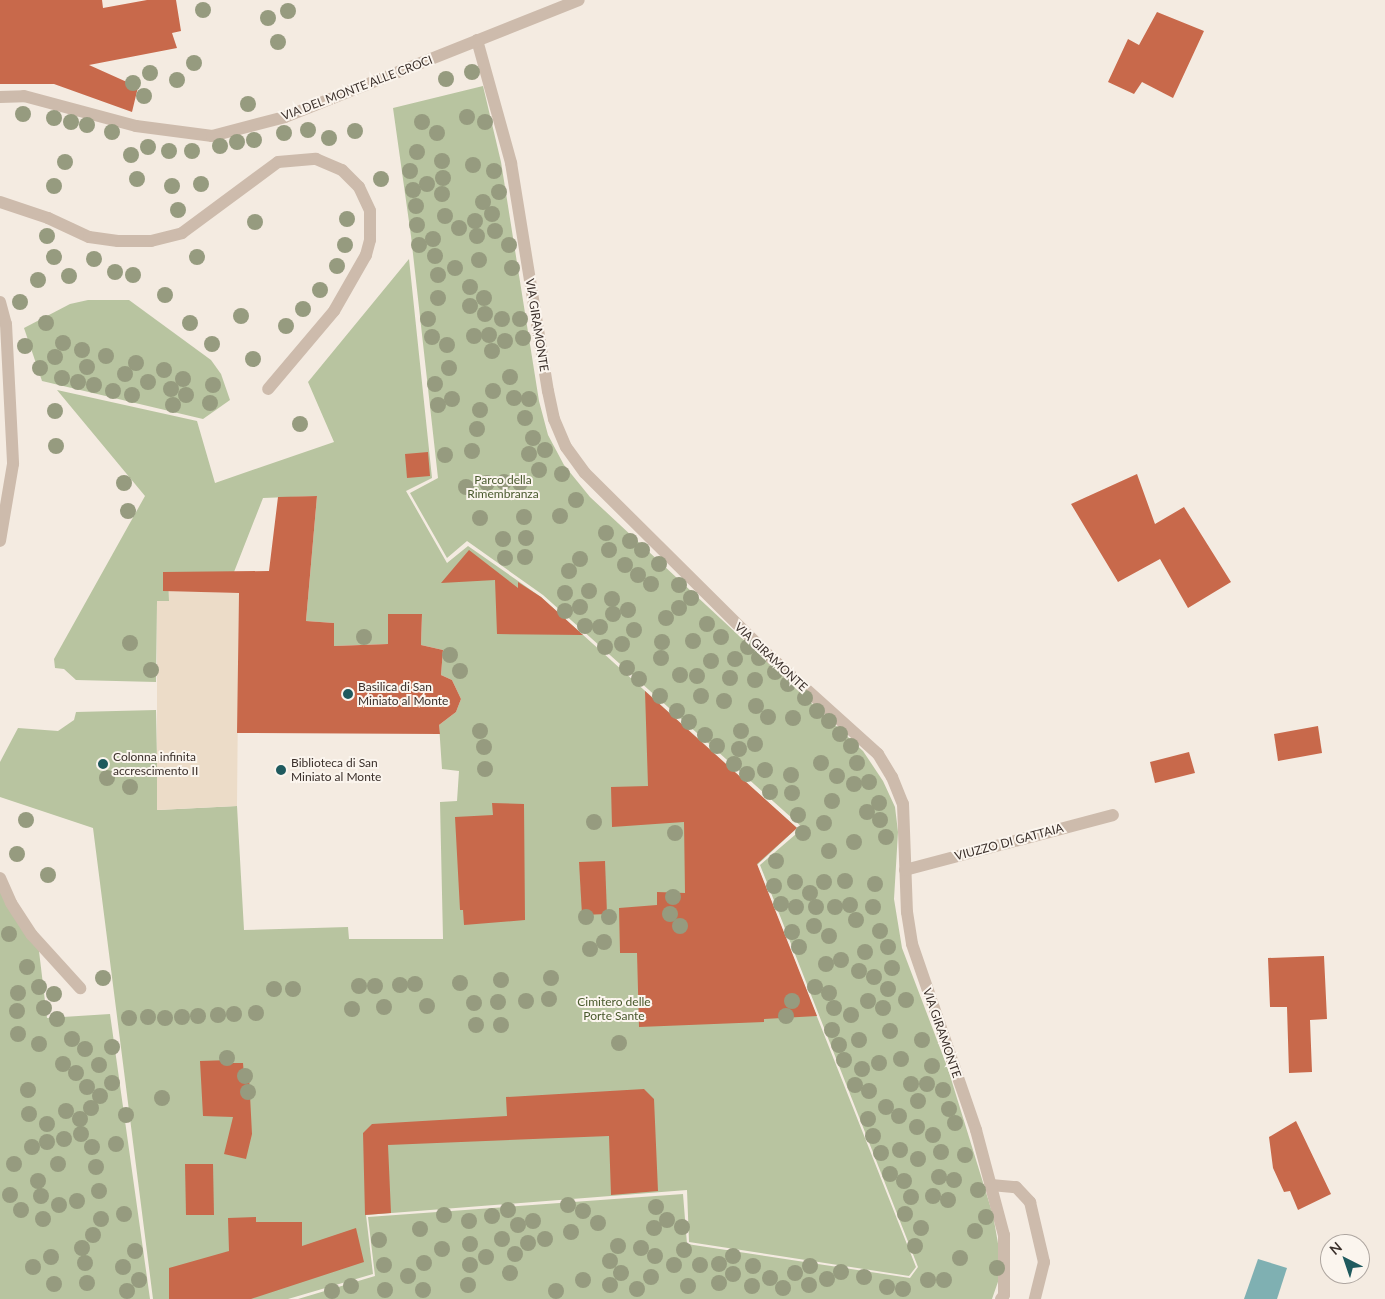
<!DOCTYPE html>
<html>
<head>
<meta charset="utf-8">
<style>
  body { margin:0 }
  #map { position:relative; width:1385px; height:1299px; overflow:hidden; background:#f4ebe1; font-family:Lato,sans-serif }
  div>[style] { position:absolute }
  .green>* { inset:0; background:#b8c4a0 }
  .plaza>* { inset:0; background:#ecdcc8 }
  .water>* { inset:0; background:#7fb0b2 }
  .building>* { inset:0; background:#c8694b }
  .lane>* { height:12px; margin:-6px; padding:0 6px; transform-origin:6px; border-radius:6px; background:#cdbbac }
  .street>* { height:12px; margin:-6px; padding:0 6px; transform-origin:6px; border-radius:6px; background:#cdbbac }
  .trees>* { width:16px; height:16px; margin:-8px; border-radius:50%; background:#969b7f }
  .dots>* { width:14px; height:14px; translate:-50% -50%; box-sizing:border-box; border:2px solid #fbf5ee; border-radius:50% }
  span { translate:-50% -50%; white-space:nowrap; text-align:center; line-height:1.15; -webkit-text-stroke:4px #fbf5ee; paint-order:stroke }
  .street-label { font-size:12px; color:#3b302b }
  .park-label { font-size:12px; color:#4a5a2e }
  .poi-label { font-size:12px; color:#3b302b }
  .left { translate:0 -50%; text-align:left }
  .north { position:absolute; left:1320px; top:1234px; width:50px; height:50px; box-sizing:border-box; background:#fbf5ee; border:1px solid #aea6a0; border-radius:50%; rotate:319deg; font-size:14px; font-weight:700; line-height:20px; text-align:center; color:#3b302b }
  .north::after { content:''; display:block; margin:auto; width:18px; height:22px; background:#1f5a5e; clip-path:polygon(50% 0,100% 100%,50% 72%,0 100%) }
</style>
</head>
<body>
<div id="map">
  <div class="green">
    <div style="clip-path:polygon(483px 86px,501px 162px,539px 401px,548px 435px,564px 465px,590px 497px,863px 751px,883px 781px,895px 807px,898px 832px,894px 899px,902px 948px,948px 1069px,993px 1215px,1000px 1255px,1000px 1276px,992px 1299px,298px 1299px,375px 1276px,368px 1217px,683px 1194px,687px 1244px,910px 1278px,918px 1267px,760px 865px,803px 828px,543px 595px,467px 541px,447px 558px,410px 493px,438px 478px,411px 236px,393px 108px)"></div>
    <div style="clip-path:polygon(409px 259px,432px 478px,406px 491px,447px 563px,468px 546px,541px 597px,797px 828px,757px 865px,916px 1267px,909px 1276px,689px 1242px,687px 1190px,366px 1215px,373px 1274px,288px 1299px,153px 1299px,93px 828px,0 797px,0 762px,18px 728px,58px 731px,74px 720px,76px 712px,156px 710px,158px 810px,237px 806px,244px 930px,348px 927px,349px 939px,443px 939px,440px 802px,457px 801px,459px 771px,442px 769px,439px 725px,456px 712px,461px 699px,452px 680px,441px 675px,443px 650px,421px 645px,422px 614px,388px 614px,388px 644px,334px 646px,334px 623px,306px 621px,317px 496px,263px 498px,234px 572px,168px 572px,169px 601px,157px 602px,156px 682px,76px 680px,64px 669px,55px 668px,54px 659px,145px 496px,57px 390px,197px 421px,215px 483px,334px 442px,308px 382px)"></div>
    <div style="clip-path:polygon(88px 300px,129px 300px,211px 360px,221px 374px,230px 400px,203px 419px,42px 381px,24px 328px,70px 304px)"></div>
    <div style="clip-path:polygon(0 889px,39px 951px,47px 1018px,110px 1014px,150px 1299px,0 1299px)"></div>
  </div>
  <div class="plaza">
    <div style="clip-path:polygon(169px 591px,239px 593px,237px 806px,157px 810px,157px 601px,169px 601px)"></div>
  </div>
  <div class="water">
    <div style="clip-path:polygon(1258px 1259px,1287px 1268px,1277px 1299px,1244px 1299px)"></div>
  </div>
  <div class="building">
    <div style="clip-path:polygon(0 0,102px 0,103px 8px,147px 0,176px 0,181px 31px,172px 33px,177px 48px,89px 65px,138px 87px,132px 112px,54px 84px,0 84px)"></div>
    <div style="clip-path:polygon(1157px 12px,1204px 31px,1173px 98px,1142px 82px,1134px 94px,1108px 82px,1128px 39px,1139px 45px)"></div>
    <div style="clip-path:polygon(428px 452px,430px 476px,407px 478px,405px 454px)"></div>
    <div style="clip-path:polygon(1137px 474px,1155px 524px,1184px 507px,1231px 582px,1188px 608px,1160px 559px,1118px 582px,1071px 504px)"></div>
    <div style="clip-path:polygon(317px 496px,306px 621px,334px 623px,334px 646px,388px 644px,388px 614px,422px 614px,421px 645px,443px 650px,441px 675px,452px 680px,461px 699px,456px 712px,439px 725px,440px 734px,237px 733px,239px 593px,163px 591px,163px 572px,269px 571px,278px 497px)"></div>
    <div style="clip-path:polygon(469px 550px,518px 588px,518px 582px,541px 597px,583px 635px,497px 634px,495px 580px,441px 583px)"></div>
    <div style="clip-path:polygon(645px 691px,797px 828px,757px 864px,817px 1016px,764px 1019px,764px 1022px,639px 1027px,637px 953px,620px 953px,619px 908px,657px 905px,657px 892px,685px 893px,684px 822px,612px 827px,611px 787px,648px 786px)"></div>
    <div style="clip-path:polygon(1318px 726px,1322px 753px,1278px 761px,1274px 734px)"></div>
    <div style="clip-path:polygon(1189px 752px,1195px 773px,1155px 783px,1150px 762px)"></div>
    <div style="clip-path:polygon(492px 803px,524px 804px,525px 920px,464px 925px,463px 910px,460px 910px,455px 817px,493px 815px)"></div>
    <div style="clip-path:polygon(605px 861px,607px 914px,582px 915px,579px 862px)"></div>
    <div style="clip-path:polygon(1324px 956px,1327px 1019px,1310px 1020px,1312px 1072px,1289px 1073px,1287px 1007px,1270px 1007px,1268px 958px)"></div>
    <div style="clip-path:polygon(231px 1060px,231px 1063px,243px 1063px,244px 1076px,249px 1076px,252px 1134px,246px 1159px,224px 1154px,233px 1117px,203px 1116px,200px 1061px)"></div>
    <div style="clip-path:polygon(644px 1089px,654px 1099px,658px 1191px,611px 1195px,609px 1136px,388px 1145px,391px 1213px,365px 1215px,363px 1133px,372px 1124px,507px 1116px,506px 1097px)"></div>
    <div style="clip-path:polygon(1296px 1121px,1331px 1194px,1298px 1210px,1290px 1191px,1284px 1192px,1273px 1168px,1269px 1137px)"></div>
    <div style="clip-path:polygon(185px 1164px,213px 1164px,214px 1215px,186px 1215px)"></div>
    <div style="clip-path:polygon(256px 1217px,256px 1222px,302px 1222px,302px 1246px,356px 1228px,364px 1262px,251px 1299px,169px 1299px,169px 1268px,229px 1251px,228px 1218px)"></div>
  </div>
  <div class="lane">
    <div style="left:0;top:878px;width:27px;rotate:66deg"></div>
    <div style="left:11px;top:903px;width:38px;rotate:57deg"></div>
    <div style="left:32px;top:935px;width:72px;rotate:47.8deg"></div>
    <div style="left:991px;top:1185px;width:25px;rotate:5deg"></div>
    <div style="left:1016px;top:1187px;width:21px;rotate:47deg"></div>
    <div style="left:1030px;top:1202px;width:62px;rotate:76.9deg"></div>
    <div style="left:1044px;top:1262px;width:38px;rotate:104deg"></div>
  </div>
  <div class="street">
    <div style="left:477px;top:40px;width:128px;rotate:74.5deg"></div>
    <div style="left:511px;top:163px;width:231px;rotate:80.8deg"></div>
    <div style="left:548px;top:391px;width:29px;rotate:78deg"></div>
    <div style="left:554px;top:419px;width:30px;rotate:67deg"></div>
    <div style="left:566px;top:447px;width:32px;rotate:54deg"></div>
    <div style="left:585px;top:473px;width:258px;rotate:44.8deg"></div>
    <div style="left:768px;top:655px;width:148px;rotate:42deg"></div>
    <div style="left:878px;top:754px;width:27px;rotate:59deg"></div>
    <div style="left:892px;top:777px;width:29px;rotate:68deg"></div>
    <div style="left:903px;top:804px;width:108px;rotate:87.9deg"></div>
    <div style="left:907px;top:912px;width:32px;rotate:81deg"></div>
    <div style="left:912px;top:944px;width:197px;rotate:71deg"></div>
    <div style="left:976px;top:1130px;width:109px;rotate:75.1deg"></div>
    <div style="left:1004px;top:1235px;width:60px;rotate:90deg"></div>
    <div style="left:1004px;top:1295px;width:5px;rotate:127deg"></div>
    <div style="left:0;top:97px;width:24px;rotate:-2deg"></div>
    <div style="left:24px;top:96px;width:116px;rotate:15deg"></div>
    <div style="left:136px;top:126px;width:77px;rotate:7.5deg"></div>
    <div style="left:212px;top:136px;width:75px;rotate:-14.6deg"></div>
    <div style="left:285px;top:117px;width:316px;rotate:-21.7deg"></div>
    <div style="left:0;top:202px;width:51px;rotate:18.4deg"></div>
    <div style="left:48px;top:218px;width:45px;rotate:24.9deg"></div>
    <div style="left:89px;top:237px;width:29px;rotate:8deg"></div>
    <div style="left:118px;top:241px;width:33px"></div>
    <div style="left:151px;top:241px;width:32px;rotate:-14deg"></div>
    <div style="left:182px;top:233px;width:119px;rotate:-36.5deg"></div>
    <div style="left:278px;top:162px;width:38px;rotate:-5deg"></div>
    <div style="left:316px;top:159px;width:28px;rotate:23deg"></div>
    <div style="left:342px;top:170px;width:24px;rotate:45deg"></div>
    <div style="left:359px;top:187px;width:26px;rotate:65deg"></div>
    <div style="left:370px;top:211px;width:29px;rotate:90deg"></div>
    <div style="left:370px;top:240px;width:16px;rotate:105deg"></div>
    <div style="left:366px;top:255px;width:64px;rotate:119.7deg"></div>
    <div style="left:334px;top:311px;width:102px;rotate:130.2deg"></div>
    <div style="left:0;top:302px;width:23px;rotate:75deg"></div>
    <div style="left:6px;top:324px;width:140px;rotate:87.1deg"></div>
    <div style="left:13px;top:464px;width:78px;rotate:99.6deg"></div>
    <div style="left:905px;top:870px;width:215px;rotate:-14.8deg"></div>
  </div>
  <div class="trees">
    <div style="left:203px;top:10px"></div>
    <div style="left:288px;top:11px"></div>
    <div style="left:268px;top:18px"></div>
    <div style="left:278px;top:42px"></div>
    <div style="left:194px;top:63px"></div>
    <div style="left:472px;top:72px"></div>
    <div style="left:150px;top:73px"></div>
    <div style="left:446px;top:79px"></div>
    <div style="left:177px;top:80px"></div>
    <div style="left:133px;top:83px"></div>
    <div style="left:144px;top:96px"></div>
    <div style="left:248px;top:104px"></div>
    <div style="left:23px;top:114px"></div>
    <div style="left:467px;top:117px"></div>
    <div style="left:54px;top:118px"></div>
    <div style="left:71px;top:122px"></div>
    <div style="left:422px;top:122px"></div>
    <div style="left:485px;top:122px"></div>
    <div style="left:87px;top:125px"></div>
    <div style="left:308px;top:130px"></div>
    <div style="left:355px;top:131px"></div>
    <div style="left:112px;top:132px"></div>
    <div style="left:284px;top:133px"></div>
    <div style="left:437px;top:133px"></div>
    <div style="left:329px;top:138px"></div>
    <div style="left:254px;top:140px"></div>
    <div style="left:237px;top:142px"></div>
    <div style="left:220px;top:146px"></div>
    <div style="left:148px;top:147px"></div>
    <div style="left:169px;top:151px"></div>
    <div style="left:192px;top:151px"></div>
    <div style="left:417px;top:152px"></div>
    <div style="left:131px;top:155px"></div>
    <div style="left:442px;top:161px"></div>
    <div style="left:65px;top:162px"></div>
    <div style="left:473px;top:165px"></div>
    <div style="left:410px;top:171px"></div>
    <div style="left:494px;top:171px"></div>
    <div style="left:443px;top:178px"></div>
    <div style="left:137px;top:179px"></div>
    <div style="left:381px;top:179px"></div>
    <div style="left:201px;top:184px"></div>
    <div style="left:427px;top:184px"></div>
    <div style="left:54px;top:186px"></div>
    <div style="left:172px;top:186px"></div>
    <div style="left:413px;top:190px"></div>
    <div style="left:499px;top:192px"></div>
    <div style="left:442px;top:194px"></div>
    <div style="left:483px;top:202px"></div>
    <div style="left:416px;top:206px"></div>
    <div style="left:178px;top:210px"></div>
    <div style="left:492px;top:214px"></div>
    <div style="left:445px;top:216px"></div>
    <div style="left:347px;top:219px"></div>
    <div style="left:475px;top:221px"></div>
    <div style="left:255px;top:222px"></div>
    <div style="left:417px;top:225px"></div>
    <div style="left:459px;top:228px"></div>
    <div style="left:495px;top:231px"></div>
    <div style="left:47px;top:236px"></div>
    <div style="left:477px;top:236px"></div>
    <div style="left:433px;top:239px"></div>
    <div style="left:345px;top:245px"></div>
    <div style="left:419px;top:245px"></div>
    <div style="left:509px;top:245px"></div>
    <div style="left:435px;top:256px"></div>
    <div style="left:54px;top:257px"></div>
    <div style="left:197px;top:257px"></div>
    <div style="left:94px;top:259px"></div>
    <div style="left:479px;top:260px"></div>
    <div style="left:337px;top:266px"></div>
    <div style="left:455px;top:268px"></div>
    <div style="left:512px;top:268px"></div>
    <div style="left:115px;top:272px"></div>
    <div style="left:133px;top:275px"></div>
    <div style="left:438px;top:275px"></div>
    <div style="left:69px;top:276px"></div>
    <div style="left:38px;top:280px"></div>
    <div style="left:470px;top:287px"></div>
    <div style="left:320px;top:290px"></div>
    <div style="left:165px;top:295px"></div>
    <div style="left:438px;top:298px"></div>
    <div style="left:484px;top:298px"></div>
    <div style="left:20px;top:302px"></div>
    <div style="left:470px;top:306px"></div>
    <div style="left:303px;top:309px"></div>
    <div style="left:485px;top:314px"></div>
    <div style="left:241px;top:316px"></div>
    <div style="left:428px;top:319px"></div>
    <div style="left:502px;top:319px"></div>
    <div style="left:520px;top:319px"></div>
    <div style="left:46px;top:323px"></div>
    <div style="left:190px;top:323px"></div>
    <div style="left:286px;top:326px"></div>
    <div style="left:489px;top:335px"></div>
    <div style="left:474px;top:336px"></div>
    <div style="left:432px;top:337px"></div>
    <div style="left:523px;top:338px"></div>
    <div style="left:505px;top:341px"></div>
    <div style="left:63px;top:343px"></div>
    <div style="left:212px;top:344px"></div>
    <div style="left:447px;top:345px"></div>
    <div style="left:25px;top:346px"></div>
    <div style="left:82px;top:350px"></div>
    <div style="left:492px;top:351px"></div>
    <div style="left:106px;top:356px"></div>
    <div style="left:55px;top:357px"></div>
    <div style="left:253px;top:359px"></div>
    <div style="left:136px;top:363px"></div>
    <div style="left:87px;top:367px"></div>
    <div style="left:40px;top:368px"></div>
    <div style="left:449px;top:368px"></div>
    <div style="left:164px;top:370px"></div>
    <div style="left:125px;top:374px"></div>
    <div style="left:510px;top:377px"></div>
    <div style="left:62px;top:378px"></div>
    <div style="left:183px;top:379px"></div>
    <div style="left:78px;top:382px"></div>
    <div style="left:148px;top:382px"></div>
    <div style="left:435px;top:384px"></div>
    <div style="left:94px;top:385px"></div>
    <div style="left:213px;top:385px"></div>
    <div style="left:171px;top:389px"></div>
    <div style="left:113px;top:391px"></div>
    <div style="left:493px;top:391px"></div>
    <div style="left:132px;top:395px"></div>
    <div style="left:186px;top:395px"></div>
    <div style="left:514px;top:398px"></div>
    <div style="left:452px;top:399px"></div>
    <div style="left:529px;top:399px"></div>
    <div style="left:210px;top:403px"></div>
    <div style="left:173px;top:405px"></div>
    <div style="left:438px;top:405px"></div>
    <div style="left:480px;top:410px"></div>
    <div style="left:55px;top:411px"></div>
    <div style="left:525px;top:418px"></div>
    <div style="left:300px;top:424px"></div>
    <div style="left:477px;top:429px"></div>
    <div style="left:533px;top:438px"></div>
    <div style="left:56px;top:446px"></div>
    <div style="left:545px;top:450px"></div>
    <div style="left:472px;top:451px"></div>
    <div style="left:529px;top:454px"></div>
    <div style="left:445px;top:455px"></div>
    <div style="left:539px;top:470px"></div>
    <div style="left:562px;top:474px"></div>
    <div style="left:504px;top:482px"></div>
    <div style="left:124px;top:483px"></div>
    <div style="left:487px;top:483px"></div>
    <div style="left:520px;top:483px"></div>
    <div style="left:466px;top:487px"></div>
    <div style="left:576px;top:500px"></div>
    <div style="left:128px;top:511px"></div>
    <div style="left:560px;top:516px"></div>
    <div style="left:524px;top:517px"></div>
    <div style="left:480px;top:518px"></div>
    <div style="left:606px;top:533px"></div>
    <div style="left:526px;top:538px"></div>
    <div style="left:503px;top:539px"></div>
    <div style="left:630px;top:541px"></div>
    <div style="left:609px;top:550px"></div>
    <div style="left:642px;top:550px"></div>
    <div style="left:525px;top:557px"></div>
    <div style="left:505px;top:558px"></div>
    <div style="left:580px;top:559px"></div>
    <div style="left:659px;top:564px"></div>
    <div style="left:625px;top:565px"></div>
    <div style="left:569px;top:571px"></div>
    <div style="left:638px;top:575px"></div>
    <div style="left:651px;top:584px"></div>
    <div style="left:679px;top:585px"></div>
    <div style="left:589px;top:591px"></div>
    <div style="left:565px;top:593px"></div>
    <div style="left:691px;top:598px"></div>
    <div style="left:612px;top:599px"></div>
    <div style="left:580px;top:607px"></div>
    <div style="left:679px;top:608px"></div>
    <div style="left:628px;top:610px"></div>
    <div style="left:565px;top:611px"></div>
    <div style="left:613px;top:614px"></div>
    <div style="left:666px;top:618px"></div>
    <div style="left:707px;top:624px"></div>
    <div style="left:585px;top:626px"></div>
    <div style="left:600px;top:627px"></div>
    <div style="left:634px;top:630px"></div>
    <div style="left:364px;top:637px"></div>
    <div style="left:721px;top:637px"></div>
    <div style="left:693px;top:641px"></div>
    <div style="left:662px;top:642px"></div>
    <div style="left:130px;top:643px"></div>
    <div style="left:622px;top:644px"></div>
    <div style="left:605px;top:647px"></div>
    <div style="left:748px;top:647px"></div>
    <div style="left:450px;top:655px"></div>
    <div style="left:661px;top:658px"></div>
    <div style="left:759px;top:658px"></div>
    <div style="left:735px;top:659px"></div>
    <div style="left:711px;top:661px"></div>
    <div style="left:627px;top:668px"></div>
    <div style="left:151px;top:670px"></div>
    <div style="left:460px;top:671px"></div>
    <div style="left:775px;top:672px"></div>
    <div style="left:680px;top:675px"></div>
    <div style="left:697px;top:676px"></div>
    <div style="left:730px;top:678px"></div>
    <div style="left:639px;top:679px"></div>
    <div style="left:755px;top:680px"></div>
    <div style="left:788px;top:684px"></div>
    <div style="left:660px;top:696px"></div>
    <div style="left:701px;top:696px"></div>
    <div style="left:805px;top:698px"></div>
    <div style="left:724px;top:701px"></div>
    <div style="left:756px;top:706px"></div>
    <div style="left:677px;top:711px"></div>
    <div style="left:817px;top:711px"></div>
    <div style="left:768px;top:717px"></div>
    <div style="left:793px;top:718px"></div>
    <div style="left:829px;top:721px"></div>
    <div style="left:689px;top:722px"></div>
    <div style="left:480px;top:731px"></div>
    <div style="left:741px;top:731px"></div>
    <div style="left:840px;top:734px"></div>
    <div style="left:705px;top:735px"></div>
    <div style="left:755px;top:744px"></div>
    <div style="left:717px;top:746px"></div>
    <div style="left:851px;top:746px"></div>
    <div style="left:484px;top:747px"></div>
    <div style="left:739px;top:749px"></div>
    <div style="left:821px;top:763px"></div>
    <div style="left:857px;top:763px"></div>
    <div style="left:734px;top:764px"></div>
    <div style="left:485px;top:769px"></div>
    <div style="left:765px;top:770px"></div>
    <div style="left:747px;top:774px"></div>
    <div style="left:791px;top:775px"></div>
    <div style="left:837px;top:776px"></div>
    <div style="left:107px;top:778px"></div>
    <div style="left:869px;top:782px"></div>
    <div style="left:854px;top:784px"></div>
    <div style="left:130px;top:787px"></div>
    <div style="left:770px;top:792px"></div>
    <div style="left:792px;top:793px"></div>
    <div style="left:832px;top:801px"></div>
    <div style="left:879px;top:803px"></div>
    <div style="left:867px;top:812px"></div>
    <div style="left:798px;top:815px"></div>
    <div style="left:26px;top:820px"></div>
    <div style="left:880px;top:820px"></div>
    <div style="left:594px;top:822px"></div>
    <div style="left:824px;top:823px"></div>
    <div style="left:675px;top:833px"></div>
    <div style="left:803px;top:833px"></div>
    <div style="left:886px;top:837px"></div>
    <div style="left:854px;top:842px"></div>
    <div style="left:829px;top:851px"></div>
    <div style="left:17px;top:854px"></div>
    <div style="left:776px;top:861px"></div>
    <div style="left:48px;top:875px"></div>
    <div style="left:845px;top:881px"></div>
    <div style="left:795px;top:882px"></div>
    <div style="left:824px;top:882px"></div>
    <div style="left:875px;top:884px"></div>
    <div style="left:774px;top:886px"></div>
    <div style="left:810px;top:893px"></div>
    <div style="left:673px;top:897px"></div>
    <div style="left:781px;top:904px"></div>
    <div style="left:850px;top:905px"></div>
    <div style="left:796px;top:907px"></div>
    <div style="left:816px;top:907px"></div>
    <div style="left:835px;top:907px"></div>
    <div style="left:873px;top:907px"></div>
    <div style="left:670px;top:914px"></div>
    <div style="left:586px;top:917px"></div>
    <div style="left:609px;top:917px"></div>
    <div style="left:856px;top:920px"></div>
    <div style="left:680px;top:926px"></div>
    <div style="left:814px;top:926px"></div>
    <div style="left:880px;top:931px"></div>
    <div style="left:792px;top:932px"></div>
    <div style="left:9px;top:934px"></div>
    <div style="left:829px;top:936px"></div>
    <div style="left:604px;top:942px"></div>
    <div style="left:799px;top:947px"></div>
    <div style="left:888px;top:947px"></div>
    <div style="left:590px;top:949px"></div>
    <div style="left:865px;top:952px"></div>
    <div style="left:841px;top:960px"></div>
    <div style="left:826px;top:964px"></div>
    <div style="left:27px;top:967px"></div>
    <div style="left:892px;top:968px"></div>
    <div style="left:859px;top:971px"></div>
    <div style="left:874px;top:977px"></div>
    <div style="left:103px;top:978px"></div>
    <div style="left:551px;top:978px"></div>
    <div style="left:501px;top:980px"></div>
    <div style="left:460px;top:983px"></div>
    <div style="left:415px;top:984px"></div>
    <div style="left:400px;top:985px"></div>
    <div style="left:359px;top:986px"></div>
    <div style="left:375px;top:986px"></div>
    <div style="left:39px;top:987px"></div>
    <div style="left:815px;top:987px"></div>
    <div style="left:274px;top:989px"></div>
    <div style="left:293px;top:989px"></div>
    <div style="left:888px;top:989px"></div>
    <div style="left:18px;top:993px"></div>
    <div style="left:829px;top:993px"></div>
    <div style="left:54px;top:994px"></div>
    <div style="left:549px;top:999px"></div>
    <div style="left:906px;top:1000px"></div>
    <div style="left:526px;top:1001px"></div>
    <div style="left:792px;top:1001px"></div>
    <div style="left:868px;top:1001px"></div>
    <div style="left:498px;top:1002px"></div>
    <div style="left:474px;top:1003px"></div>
    <div style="left:427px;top:1006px"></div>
    <div style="left:384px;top:1007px"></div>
    <div style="left:44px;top:1008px"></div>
    <div style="left:834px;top:1008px"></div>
    <div style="left:883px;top:1008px"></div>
    <div style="left:352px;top:1009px"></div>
    <div style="left:17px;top:1011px"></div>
    <div style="left:256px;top:1013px"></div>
    <div style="left:234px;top:1014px"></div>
    <div style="left:218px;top:1015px"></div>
    <div style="left:851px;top:1015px"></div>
    <div style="left:198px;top:1016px"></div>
    <div style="left:786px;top:1016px"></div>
    <div style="left:148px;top:1017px"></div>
    <div style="left:182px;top:1017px"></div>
    <div style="left:129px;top:1018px"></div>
    <div style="left:165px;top:1018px"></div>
    <div style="left:57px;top:1019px"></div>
    <div style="left:476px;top:1025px"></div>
    <div style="left:501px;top:1025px"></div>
    <div style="left:832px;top:1030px"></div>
    <div style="left:890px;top:1031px"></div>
    <div style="left:18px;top:1034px"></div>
    <div style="left:72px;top:1039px"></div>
    <div style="left:859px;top:1040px"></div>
    <div style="left:922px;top:1040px"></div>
    <div style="left:619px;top:1043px"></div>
    <div style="left:39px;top:1044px"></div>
    <div style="left:839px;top:1045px"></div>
    <div style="left:112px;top:1047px"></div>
    <div style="left:85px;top:1049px"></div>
    <div style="left:227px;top:1058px"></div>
    <div style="left:901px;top:1059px"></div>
    <div style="left:844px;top:1060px"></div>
    <div style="left:879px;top:1063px"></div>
    <div style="left:63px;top:1064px"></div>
    <div style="left:99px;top:1065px"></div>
    <div style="left:932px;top:1066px"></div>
    <div style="left:862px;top:1069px"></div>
    <div style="left:76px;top:1073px"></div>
    <div style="left:245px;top:1076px"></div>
    <div style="left:112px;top:1083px"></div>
    <div style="left:911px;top:1084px"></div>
    <div style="left:927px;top:1084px"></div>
    <div style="left:855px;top:1085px"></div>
    <div style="left:87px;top:1087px"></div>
    <div style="left:28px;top:1090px"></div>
    <div style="left:943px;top:1090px"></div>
    <div style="left:869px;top:1091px"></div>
    <div style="left:248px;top:1092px"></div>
    <div style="left:100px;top:1096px"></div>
    <div style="left:162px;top:1098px"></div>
    <div style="left:918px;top:1101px"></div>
    <div style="left:886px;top:1107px"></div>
    <div style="left:91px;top:1108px"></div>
    <div style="left:949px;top:1109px"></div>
    <div style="left:66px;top:1111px"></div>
    <div style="left:29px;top:1114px"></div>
    <div style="left:126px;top:1115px"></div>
    <div style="left:899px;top:1116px"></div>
    <div style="left:80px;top:1119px"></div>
    <div style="left:868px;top:1119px"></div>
    <div style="left:955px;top:1123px"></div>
    <div style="left:47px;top:1124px"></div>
    <div style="left:917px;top:1127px"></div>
    <div style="left:81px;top:1134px"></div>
    <div style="left:933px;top:1135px"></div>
    <div style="left:873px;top:1136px"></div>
    <div style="left:64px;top:1139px"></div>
    <div style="left:47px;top:1142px"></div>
    <div style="left:116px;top:1144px"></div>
    <div style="left:32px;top:1147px"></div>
    <div style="left:92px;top:1147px"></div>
    <div style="left:900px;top:1150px"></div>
    <div style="left:941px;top:1152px"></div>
    <div style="left:881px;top:1153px"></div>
    <div style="left:965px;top:1155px"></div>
    <div style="left:918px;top:1159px"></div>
    <div style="left:14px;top:1164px"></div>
    <div style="left:58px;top:1164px"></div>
    <div style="left:96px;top:1167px"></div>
    <div style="left:890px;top:1174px"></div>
    <div style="left:939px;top:1177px"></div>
    <div style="left:954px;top:1180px"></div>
    <div style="left:38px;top:1181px"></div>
    <div style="left:904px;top:1181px"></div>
    <div style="left:978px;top:1190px"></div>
    <div style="left:99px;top:1191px"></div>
    <div style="left:10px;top:1195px"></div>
    <div style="left:41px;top:1196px"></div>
    <div style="left:933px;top:1196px"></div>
    <div style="left:911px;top:1197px"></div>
    <div style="left:948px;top:1200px"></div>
    <div style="left:77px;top:1201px"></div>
    <div style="left:59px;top:1205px"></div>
    <div style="left:568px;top:1205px"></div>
    <div style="left:656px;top:1207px"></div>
    <div style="left:21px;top:1210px"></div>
    <div style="left:508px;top:1210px"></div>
    <div style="left:583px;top:1211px"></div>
    <div style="left:124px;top:1214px"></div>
    <div style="left:905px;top:1214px"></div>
    <div style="left:444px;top:1215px"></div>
    <div style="left:492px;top:1216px"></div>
    <div style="left:986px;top:1217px"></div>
    <div style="left:43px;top:1219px"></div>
    <div style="left:101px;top:1219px"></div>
    <div style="left:667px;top:1220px"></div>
    <div style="left:469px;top:1221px"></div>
    <div style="left:533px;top:1221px"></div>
    <div style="left:598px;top:1223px"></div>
    <div style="left:518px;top:1225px"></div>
    <div style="left:682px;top:1227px"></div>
    <div style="left:654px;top:1228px"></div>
    <div style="left:921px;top:1228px"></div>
    <div style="left:420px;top:1229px"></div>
    <div style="left:975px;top:1231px"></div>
    <div style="left:571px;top:1232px"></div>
    <div style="left:93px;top:1235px"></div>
    <div style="left:502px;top:1239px"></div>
    <div style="left:545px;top:1239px"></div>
    <div style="left:379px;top:1240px"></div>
    <div style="left:528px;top:1243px"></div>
    <div style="left:470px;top:1244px"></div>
    <div style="left:618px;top:1246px"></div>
    <div style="left:915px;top:1246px"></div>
    <div style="left:82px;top:1248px"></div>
    <div style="left:641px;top:1248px"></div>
    <div style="left:442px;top:1249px"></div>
    <div style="left:684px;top:1250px"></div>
    <div style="left:135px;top:1251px"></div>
    <div style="left:515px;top:1254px"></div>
    <div style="left:655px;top:1256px"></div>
    <div style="left:733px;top:1256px"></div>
    <div style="left:51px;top:1257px"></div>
    <div style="left:486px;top:1257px"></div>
    <div style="left:960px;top:1258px"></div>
    <div style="left:610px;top:1261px"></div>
    <div style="left:85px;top:1263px"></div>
    <div style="left:424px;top:1263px"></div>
    <div style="left:719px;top:1264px"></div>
    <div style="left:384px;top:1265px"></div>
    <div style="left:470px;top:1265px"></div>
    <div style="left:674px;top:1265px"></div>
    <div style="left:700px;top:1265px"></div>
    <div style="left:753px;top:1266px"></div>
    <div style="left:810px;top:1266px"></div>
    <div style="left:33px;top:1267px"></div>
    <div style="left:123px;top:1267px"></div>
    <div style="left:997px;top:1268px"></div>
    <div style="left:841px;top:1272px"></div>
    <div style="left:510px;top:1273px"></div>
    <div style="left:621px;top:1273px"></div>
    <div style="left:795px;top:1273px"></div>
    <div style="left:733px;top:1274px"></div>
    <div style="left:408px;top:1276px"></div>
    <div style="left:651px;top:1277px"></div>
    <div style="left:864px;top:1277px"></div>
    <div style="left:770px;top:1278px"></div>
    <div style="left:827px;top:1279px"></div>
    <div style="left:139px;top:1280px"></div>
    <div style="left:583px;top:1280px"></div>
    <div style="left:928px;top:1280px"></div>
    <div style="left:944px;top:1280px"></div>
    <div style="left:87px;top:1283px"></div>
    <div style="left:719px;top:1283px"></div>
    <div style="left:54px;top:1284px"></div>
    <div style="left:468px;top:1285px"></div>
    <div style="left:610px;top:1285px"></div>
    <div style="left:809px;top:1285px"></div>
    <div style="left:351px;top:1286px"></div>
    <div style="left:688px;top:1286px"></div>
    <div style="left:752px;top:1286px"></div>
    <div style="left:887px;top:1287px"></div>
    <div style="left:783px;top:1288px"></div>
    <div style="left:637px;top:1289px"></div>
    <div style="left:903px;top:1289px"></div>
    <div style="left:385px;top:1290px"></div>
    <div style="left:423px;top:1290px"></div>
    <div style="left:127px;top:1291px"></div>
    <div style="left:332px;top:1291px"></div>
    <div style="left:556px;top:1291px"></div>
  </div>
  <div class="dots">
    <div style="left:348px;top:694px;background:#1f5a5e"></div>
    <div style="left:103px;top:764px;background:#1f5a5e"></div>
    <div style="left:281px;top:770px;background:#1f5a5e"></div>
  </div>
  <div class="street-label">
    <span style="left:357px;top:88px;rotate:-21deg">VIA DEL MONTE ALLE CROCI</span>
    <span style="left:537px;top:325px;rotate:81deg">VIA GIRAMONTE</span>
    <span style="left:771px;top:657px;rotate:43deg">VIA GIRAMONTE</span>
    <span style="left:1009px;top:842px;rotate:-15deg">VIUZZO DI GATTAIA</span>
    <span style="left:942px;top:1033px;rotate:71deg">VIA GIRAMONTE</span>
  </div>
  <div class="park-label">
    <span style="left:503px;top:487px">Parco della<br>Rimembranza</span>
    <span style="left:614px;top:1009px">Cimitero delle<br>Porte Sante</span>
  </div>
  <div class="poi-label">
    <span class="left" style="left:358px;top:694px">Basilica di San<br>Miniato al Monte</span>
    <span class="left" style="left:113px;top:764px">Colonna infinita<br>accrescimento II</span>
    <span class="left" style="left:291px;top:770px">Biblioteca di San<br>Miniato al Monte</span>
  </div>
  <div class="north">N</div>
</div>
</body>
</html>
